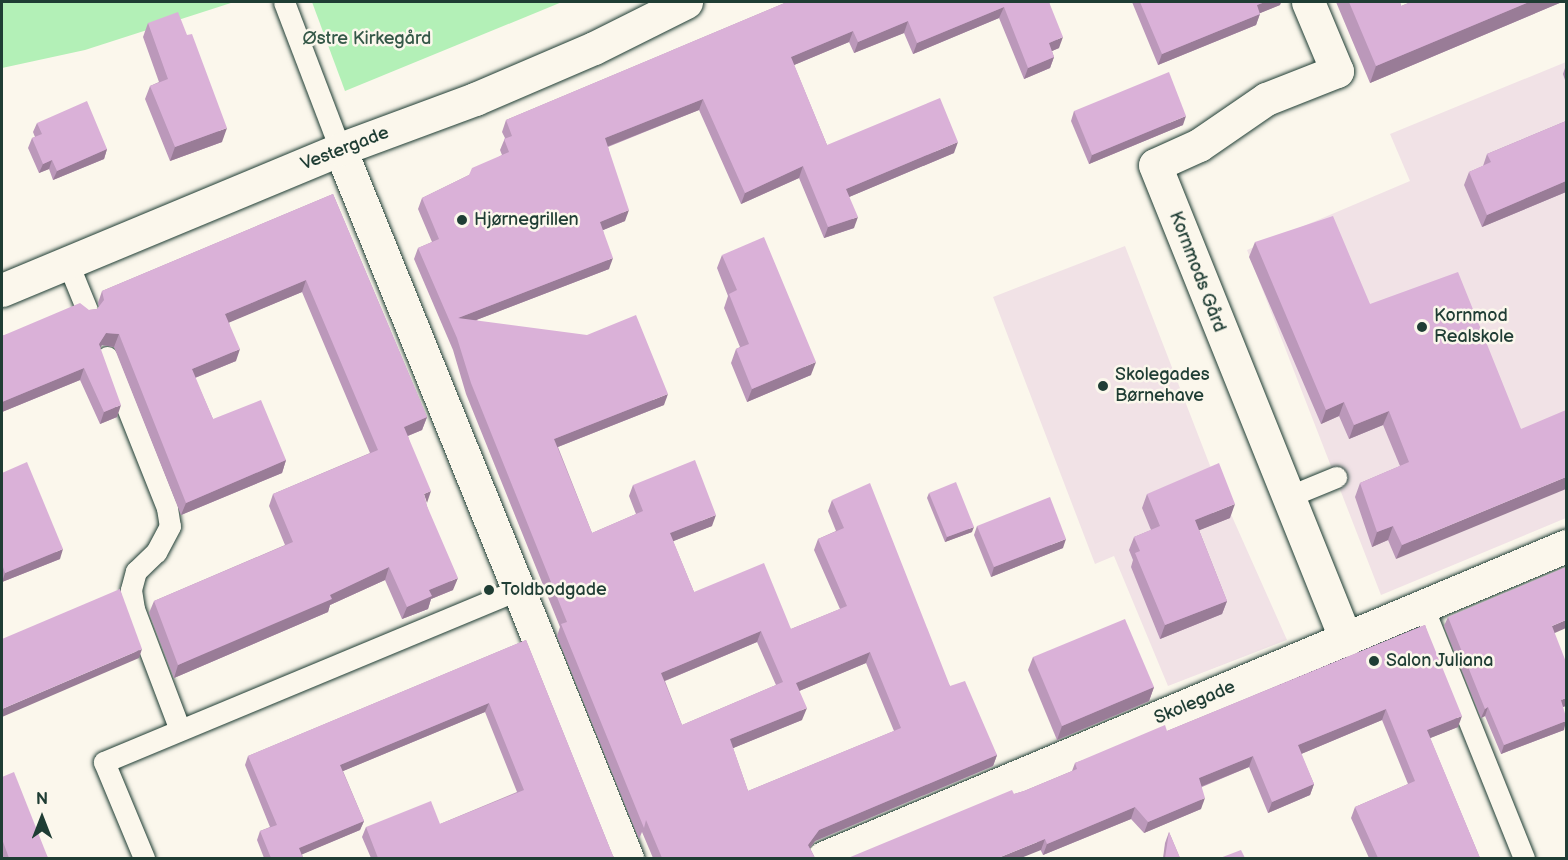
<!DOCTYPE html>
<html>
<head>
<meta charset="utf-8">
<style>
  body { margin:0 }
  #map { position:relative; width:1568px; height:860px; overflow:hidden; background:#fbf7ec; font-family:"Balsamiq Sans",sans-serif }
  div>[style] { position:absolute }
  .built>* { inset:0; background:#f1e2e6 }
  .green>* { inset:0; background:#b3f0b7 }
  .roads { filter:drop-shadow(0 0 2px #1f3d34) drop-shadow(0 0 2px #1f3d34) }
  .service>* { height:21px; margin:-10.5px; padding:0 10.5px; transform-origin:10.5px; border-radius:10.5px; background:#fbf7ec }
  .minor>* { height:33px; margin:-16.5px; padding:0 16.5px; transform-origin:16.5px; border-radius:16.5px; background:#fbf7ec }
  .tertiary>* { height:33px; margin:-16.5px; padding:0 16.5px; transform-origin:16.5px; border-radius:16.5px; background:#fbf7ec }
  .wall>* { inset:0; background:#bb98ba }
  .shaded-wall>* { inset:0; background:#997c97 }
  .building>* { inset:0; background:#dab1d8 }
  .dots>* { width:16px; height:16px; translate:-50% -50%; box-sizing:border-box; border:3px solid #fbf7ec; border-radius:50% }
  span { translate:-50% -50%; white-space:nowrap; text-align:center; line-height:1.15; -webkit-text-stroke:5px #fbf7ec; paint-order:stroke }
  .park-label { font-size:18px; color:#355848 }
  .street-label { font-size:18px; color:#1f3d34 }
  .poi-label { font-size:18px; color:#1f3d34 }
  .left { translate:0 -50%; text-align:left }
  .frame { position:absolute; inset:0; border:3px solid #1f3d34; pointer-events:none }
  .north { position:absolute; left:12px; top:788px; width:60px; height:60px; -webkit-text-stroke:4px #fbf7ec; paint-order:stroke; rotate:0deg; font-size:16px; font-weight:700; line-height:24px; text-align:center; color:#1f3d34 }
  .north::after { content:''; display:block; margin:auto; width:21px; height:27px; background:#1f3d34; clip-path:polygon(50% 0,100% 100%,50% 72%,0 100%) }
</style>
</head>
<body>
<div id="map">
  <div class="built">
    <div style="clip-path:polygon(1566px 62px,1566px 518px,1381px 595px,1247px 250px,1410px 181px,1390px 134px)"></div>
    <div style="clip-path:polygon(1125px 246px,1214px 476px,1287px 640px,1168px 686px,1114px 556px,1095px 564px,993px 297px)"></div>
  </div>
  <div class="green">
    <div style="clip-path:polygon(2px 2px,234px 2px,85px 50px,2px 68px)"></div>
    <div style="clip-path:polygon(312px 2px,562px 2px,345px 91px)"></div>
  </div>
  <div class="roads">
    <div class="service">
      <div style="left:284px;top:2px;width:157px;rotate:69.1deg"></div>
      <div style="left:67px;top:261px;width:53px;rotate:67.8deg"></div>
      <div style="left:107px;top:357px;width:162px;rotate:68.3deg"></div>
      <div style="left:167px;top:508px;width:18px;rotate:81deg"></div>
      <div style="left:170px;top:526px;width:30px;rotate:118deg"></div>
      <div style="left:156px;top:552px;width:28px;rotate:136deg"></div>
      <div style="left:136px;top:571px;width:20px;rotate:105deg"></div>
      <div style="left:131px;top:590px;width:19px;rotate:81deg"></div>
      <div style="left:134px;top:609px;width:129px;rotate:69.2deg"></div>
      <div style="left:1290px;top:496px;width:50px;rotate:-22.4deg"></div>
      <div style="left:1423px;top:607px;width:271px;rotate:68.1deg"></div>
      <div style="left:144px;top:858px;width:104px;rotate:-112.6deg"></div>
      <div style="left:104px;top:762px;width:448px;rotate:-22.6deg"></div>
    </div>
    <div class="minor">
      <div style="left:1308px;top:2px;width:75px;rotate:67.2deg"></div>
      <div style="left:1337px;top:71px;width:76px;rotate:158.5deg"></div>
      <div style="left:1266px;top:99px;width:81px;rotate:145.5deg"></div>
      <div style="left:1199px;top:145px;width:48px;rotate:155.6deg"></div>
      <div style="left:1155px;top:165px;width:512px;rotate:68.09deg"></div>
      <div style="left:340px;top:149px;width:765px;rotate:67.96deg"></div>
      <div style="left:823px;top:858px;width:806px;rotate:-22.78deg"></div>
    </div>
    <div class="tertiary">
      <div style="left:2px;top:290px;width:366px;rotate:-22.6deg"></div>
      <div style="left:340px;top:149px;width:144px;rotate:-20.3deg"></div>
      <div style="left:475px;top:99px;width:129px;rotate:-23.2deg"></div>
      <div style="left:594px;top:48px;width:103px;rotate:-26.6deg"></div>
    </div>
  </div>
  <div class="wall">
    <div style="clip-path:polygon(evenodd,787px 2px,1049px 2px,1059px 48px,1052px 51px,1054px 57px,1050px 68px,1024px 79px,999px 18px,913px 54px,904px 33px,854px 53px,849px 42px,794px 65px,827px 145px,954px 153px,849px 197px,854px 228px,824px 238px,799px 178px,741px 204px,699px 110px,608px 147px,625px 221px,603px 230px,609px 269px,476px 320px,664px 405px,558px 447px,592px 533px,636px 514px,629px 496px,633px 485px,712px 526px,673px 541px,694px 592px,791px 629px,840px 609px,814px 550px,818px 539px,836px 531px,828px 511px,832px 500px,950px 686px,997px 755px,993px 766px,815px 841px,810px 848px,815px 858px,653px 858px,642px 832px,639px 839px,557px 636px,560px 627px,466px 394px,453px 350px,414px 259px,418px 248px,432px 242px,418px 209px,422px 198px,469px 175px,502px 155px,500px 150px,505px 138px,502px 132px,506px 120px,787px 2px,757px 642px,776px 685px,682px 725px,665px 681px,757px 642px,787px 2px,866px 663px,894px 731px,748px 791px,733px 748px,802px 720px,799px 691px,866px 663px)"></div>
    <div style="clip-path:polygon(1132px 2px,1281px 2px,1280px 5px,1260px 13px,1256px 25px,1158px 65px)"></div>
    <div style="clip-path:polygon(1336px 2px,1400px 2px,1401px 6px,1411px 2px,1562px 2px,1370px 83px)"></div>
    <div style="clip-path:polygon(148px 23px,187px 35px,222px 142px,170px 161px,145px 99px,150px 86px,159px 82px,143px 37px)"></div>
    <div style="clip-path:polygon(1566px 65px,1566px 83px,1563px 74px)"></div>
    <div style="clip-path:polygon(1074px 111px,1183px 125px,1089px 164px,1071px 121px)"></div>
    <div style="clip-path:polygon(1566px 121px,1566px 192px,1482px 227px,1464px 185px,1469px 172px,1483px 166px,1487px 154px)"></div>
    <div style="clip-path:polygon(37px 123px,107px 149px,104px 159px,53px 180px,49px 169px,39px 173px,28px 148px,32px 138px,35px 137px,33px 132px)"></div>
    <div style="clip-path:polygon(333px 194px,427px 417px,422px 430px,408px 436px,426px 503px,453px 590px,431px 599px,428px 609px,402px 619px,385px 580px,330px 605px,328px 612px,174px 678px,149px 613px,154px 601px,285px 545px,269px 506px,273px 494px,370px 453px,302px 292px,229px 322px,236px 361px,195px 378px,213px 419px,286px 460px,282px 473px,181px 515px,114px 347px,102px 345px,100px 348px,117px 417px,100px 424px,80px 380px,2px 412px,2px 336px,89px 310px,97px 309px,99px 307px,98px 303px,102px 291px)"></div>
    <div style="clip-path:polygon(1255px 242px,1370px 304px,1521px 429px,1396px 559px,1388px 540px,1372px 547px,1355px 497px,1360px 483px,1400px 466px,1383px 425px,1349px 439px,1339px 416px,1321px 424px,1249px 257px)"></div>
    <div style="clip-path:polygon(722px 255px,811px 375px,747px 402px,731px 363px,736px 349px,740px 347px,724px 308px,728px 296px,717px 268px)"></div>
    <div style="clip-path:polygon(2px 473px,60px 559px,2px 582px)"></div>
    <div style="clip-path:polygon(929px 493px,972px 532px,945px 542px,927px 498px)"></div>
    <div style="clip-path:polygon(1147px 494px,1230px 518px,1199px 530px,1227px 601px,1222px 614px,1160px 639px,1131px 567px,1133px 560px,1129px 550px,1134px 537px,1151px 530px,1142px 508px)"></div>
    <div style="clip-path:polygon(977px 526px,1063px 548px,991px 577px,974px 535px)"></div>
    <div style="clip-path:polygon(1448px 617px,1554px 633px,1563px 707px,1564px 730px,1501px 754px,1485px 716px,1481px 718px,1444px 626px)"></div>
    <div style="clip-path:polygon(1425px 625px,1458px 727px,1430px 738px,1480px 858px,1369px 858px,1351px 818px,1355px 807px,1408px 784px,1382px 720px,1301px 754px,1314px 784px,1310px 795px,1268px 813px,1249px 767px,1202px 787px,1201px 809px,1144px 833px,1131px 819px,1043px 855px,1014px 794px,1024px 791px,1072px 771px,1075px 763px,1167px 731px)"></div>
    <div style="clip-path:polygon(526px 640px,613px 856px,615px 858px,371px 858px,362px 837px,366px 827px,440px 824px,517px 792px,485px 712px,343px 771px,364px 821px,360px 830px,302px 854px,303px 858px,264px 858px,257px 840px,260px 831px,270px 827px,245px 765px,248px 756px)"></div>
    <div style="clip-path:polygon(1033px 657px,1154px 687px,1149px 701px,1057px 740px,1028px 670px)"></div>
    <div style="clip-path:polygon(2px 777px,48px 858px,2px 858px)"></div>
    <div style="clip-path:polygon(1169px 832px,1180px 858px,1163px 858px,1165px 843px)"></div>
  </div>
  <div class="shaded-wall">
    <div style="clip-path:polygon(1265px 2px,1281px 2px,1280px 5px,1253px 16px,1257px 5px)"></div>
    <div style="clip-path:polygon(1529px 2px,1562px 2px,1370px 83px,1376px 66px)"></div>
    <div style="clip-path:polygon(1004px 7px,999px 18px,913px 54px,917px 43px)"></div>
    <div style="clip-path:polygon(1260px 14px,1256px 25px,1158px 65px,1162px 54px)"></div>
    <div style="clip-path:polygon(908px 21px,904px 33px,854px 53px,858px 42px)"></div>
    <div style="clip-path:polygon(853px 31px,849px 42px,787px 68px,791px 57px)"></div>
    <div style="clip-path:polygon(1063px 37px,1059px 48px,1045px 54px,1049px 43px)"></div>
    <div style="clip-path:polygon(1054px 57px,1050px 68px,1024px 79px,1028px 68px)"></div>
    <div style="clip-path:polygon(703px 99px,699px 110px,601px 149px,605px 138px)"></div>
    <div style="clip-path:polygon(1186px 116px,1183px 125px,1089px 164px,1092px 155px)"></div>
    <div style="clip-path:polygon(227px 128px,222px 142px,170px 161px,175px 147px)"></div>
    <div style="clip-path:polygon(958px 142px,954px 153px,842px 200px,846px 189px)"></div>
    <div style="clip-path:polygon(107px 149px,104px 159px,53px 180px,57px 171px)"></div>
    <div style="clip-path:polygon(52px 160px,49px 169px,39px 173px,43px 164px)"></div>
    <div style="clip-path:polygon(803px 166px,799px 178px,741px 204px,745px 193px)"></div>
    <div style="clip-path:polygon(1566px 181px,1566px 192px,1482px 227px,1487px 215px)"></div>
    <div style="clip-path:polygon(629px 210px,625px 221px,596px 233px,600px 222px)"></div>
    <div style="clip-path:polygon(858px 217px,854px 228px,824px 238px,828px 227px)"></div>
    <div style="clip-path:polygon(613px 258px,609px 269px,453px 329px,458px 318px)"></div>
    <div style="clip-path:polygon(306px 280px,302px 292px,221px 326px,225px 314px)"></div>
    <div style="clip-path:polygon(106px 333px,119px 334px,114px 347px,102px 345px,94px 356px,99px 344px)"></div>
    <div style="clip-path:polygon(240px 349px,236px 361px,187px 381px,192px 369px)"></div>
    <div style="clip-path:polygon(816px 362px,811px 375px,747px 402px,752px 389px)"></div>
    <div style="clip-path:polygon(84px 368px,80px 380px,2px 412px,2px 402px)"></div>
    <div style="clip-path:polygon(668px 394px,664px 405px,550px 450px,554px 439px)"></div>
    <div style="clip-path:polygon(1344px 402px,1339px 416px,1321px 424px,1326px 410px)"></div>
    <div style="clip-path:polygon(121px 405px,117px 417px,100px 424px,104px 412px)"></div>
    <div style="clip-path:polygon(1389px 411px,1383px 425px,1349px 439px,1354px 425px)"></div>
    <div style="clip-path:polygon(427px 417px,422px 430px,400px 439px,404px 427px)"></div>
    <div style="clip-path:polygon(286px 460px,282px 473px,181px 515px,186px 503px)"></div>
    <div style="clip-path:polygon(1566px 477px,1566px 489px,1396px 559px,1402px 545px)"></div>
    <div style="clip-path:polygon(431px 491px,427px 503px,424px 494px)"></div>
    <div style="clip-path:polygon(1235px 504px,1230px 518px,1190px 534px,1195px 520px)"></div>
    <div style="clip-path:polygon(716px 515px,712px 526px,666px 544px,670px 533px)"></div>
    <div style="clip-path:polygon(1393px 526px,1388px 540px,1372px 547px,1377px 532px)"></div>
    <div style="clip-path:polygon(974px 527px,972px 532px,945px 542px,947px 537px)"></div>
    <div style="clip-path:polygon(1066px 539px,1063px 548px,991px 577px,994px 567px)"></div>
    <div style="clip-path:polygon(63px 549px,60px 559px,2px 582px,5px 573px)"></div>
    <div style="clip-path:polygon(389px 567px,385px 580px,330px 605px,328px 612px,174px 678px,178px 665px)"></div>
    <div style="clip-path:polygon(458px 578px,453px 590px,431px 599px,428px 609px,402px 619px,407px 607px,429px 590px)"></div>
    <div style="clip-path:polygon(1227px 601px,1222px 614px,1160px 639px,1165px 625px)"></div>
    <div style="clip-path:polygon(1566px 620px,1566px 628px,1548px 636px,1552px 626px)"></div>
    <div style="clip-path:polygon(761px 631px,757px 642px,657px 684px,661px 673px)"></div>
    <div style="clip-path:polygon(142px 649px,139px 658px,2px 717px,2px 709px)"></div>
    <div style="clip-path:polygon(870px 652px,866px 663px,792px 694px,796px 683px)"></div>
    <div style="clip-path:polygon(1154px 687px,1149px 701px,1057px 740px,1062px 726px)"></div>
    <div style="clip-path:polygon(1566px 698px,1566px 706px,1558px 709px,1561px 700px)"></div>
    <div style="clip-path:polygon(489px 703px,485px 712px,336px 774px,340px 765px)"></div>
    <div style="clip-path:polygon(1488px 707px,1485px 716px,1481px 718px,1485px 709px)"></div>
    <div style="clip-path:polygon(807px 708px,802px 720px,726px 751px,730px 739px)"></div>
    <div style="clip-path:polygon(1386px 709px,1382px 720px,1294px 757px,1298px 745px)"></div>
    <div style="clip-path:polygon(1462px 716px,1458px 727px,1423px 741px,1427px 730px)"></div>
    <div style="clip-path:polygon(1566px 721px,1564px 730px,1501px 754px,1504px 745px)"></div>
    <div style="clip-path:polygon(997px 755px,993px 766px,815px 841px,804px 856px,808px 845px,819px 830px)"></div>
    <div style="clip-path:polygon(1253px 756px,1249px 767px,1195px 789px,1199px 778px)"></div>
    <div style="clip-path:polygon(1314px 784px,1310px 795px,1268px 813px,1272px 802px)"></div>
    <div style="clip-path:polygon(1205px 798px,1201px 809px,1144px 833px,1148px 822px)"></div>
    <div style="clip-path:polygon(1135px 807px,1131px 819px,1043px 855px,1047px 844px)"></div>
    <div style="clip-path:polygon(364px 821px,360px 830px,296px 857px,299px 848px)"></div>
    <div style="clip-path:polygon(1045px 839px,1041px 850px,1021px 858px,998px 858px)"></div>
  </div>
  <div class="building">
    <div style="clip-path:polygon(evenodd,787px 2px,1049px 2px,1063px 37px,1049px 43px,1054px 57px,1028px 68px,1004px 7px,917px 43px,908px 21px,858px 42px,853px 31px,791px 57px,827px 145px,940px 98px,958px 142px,846px 189px,858px 217px,828px 227px,803px 166px,745px 193px,703px 99px,605px 138px,629px 210px,600px 222px,613px 258px,458px 318px,587px 335px,636px 315px,668px 394px,554px 439px,592px 533px,643px 511px,633px 485px,695px 460px,716px 515px,670px 533px,694px 592px,764px 563px,791px 629px,847px 606px,818px 539px,844px 528px,832px 500px,870px 483px,950px 686px,965px 681px,997px 755px,819px 830px,808px 845px,815px 858px,662px 858px,646px 820px,644px 828px,561px 624px,567px 622px,471px 383px,457px 338px,418px 248px,439px 239px,422px 198px,469px 175px,472px 168px,509px 152px,504px 139px,512px 136px,506px 120px,787px 2px,761px 631px,783px 682px,682px 725px,661px 673px,761px 631px,787px 2px,870px 652px,901px 728px,748px 791px,730px 739px,807px 708px,796px 683px,870px 652px)"></div>
    <div style="clip-path:polygon(1140px 2px,1265px 2px,1257px 5px,1260px 14px,1162px 54px)"></div>
    <div style="clip-path:polygon(1349px 2px,1400px 2px,1401px 6px,1411px 2px,1529px 2px,1376px 66px)"></div>
    <div style="clip-path:polygon(178px 12px,187px 35px,192px 34px,227px 128px,175px 147px,150px 86px,168px 79px,148px 23px)"></div>
    <div style="clip-path:polygon(1169px 72px,1186px 116px,1092px 155px,1074px 111px)"></div>
    <div style="clip-path:polygon(87px 101px,107px 149px,57px 171px,52px 160px,43px 164px,32px 138px,42px 134px,37px 123px)"></div>
    <div style="clip-path:polygon(1566px 121px,1566px 181px,1487px 215px,1469px 172px,1491px 162px,1487px 154px)"></div>
    <div style="clip-path:polygon(333px 194px,427px 417px,404px 427px,431px 491px,424px 494px,427px 506px,458px 578px,429px 590px,432px 596px,407px 607px,389px 567px,330px 595px,332px 599px,178px 665px,154px 601px,293px 542px,273px 494px,378px 450px,306px 280px,225px 314px,240px 349px,192px 369px,213px 419px,261px 400px,286px 460px,186px 503px,119px 334px,106px 333px,99px 344px,121px 405px,104px 412px,84px 368px,2px 402px,2px 336px,80px 303px,89px 310px,97px 309px,104px 300px,102px 291px)"></div>
    <div style="clip-path:polygon(1333px 216px,1370px 304px,1458px 272px,1521px 429px,1566px 410px,1566px 477px,1402px 545px,1393px 526px,1377px 532px,1360px 483px,1409px 462px,1389px 411px,1354px 425px,1344px 402px,1326px 410px,1255px 242px)"></div>
    <div style="clip-path:polygon(764px 237px,816px 362px,752px 389px,736px 349px,749px 344px,729px 294px,737px 290px,722px 255px)"></div>
    <div style="clip-path:polygon(27px 462px,63px 549px,5px 573px,2px 564px,2px 473px)"></div>
    <div style="clip-path:polygon(1219px 463px,1235px 504px,1195px 520px,1227px 601px,1165px 625px,1135px 553px,1140px 551px,1134px 537px,1160px 526px,1147px 494px)"></div>
    <div style="clip-path:polygon(956px 482px,974px 527px,947px 537px,929px 493px)"></div>
    <div style="clip-path:polygon(1050px 497px,1066px 539px,994px 567px,977px 526px)"></div>
    <div style="clip-path:polygon(1566px 567px,1566px 620px,1552px 626px,1566px 662px,1566px 698px,1561px 700px,1566px 717px,1566px 721px,1504px 745px,1488px 707px,1485px 709px,1448px 617px)"></div>
    <div style="clip-path:polygon(120px 589px,142px 649px,2px 709px,2px 639px)"></div>
    <div style="clip-path:polygon(1125px 619px,1154px 687px,1062px 726px,1033px 657px)"></div>
    <div style="clip-path:polygon(1425px 625px,1462px 716px,1427px 730px,1480px 858px,1378px 858px,1355px 807px,1415px 781px,1386px 709px,1298px 745px,1314px 784px,1272px 802px,1253px 756px,1199px 778px,1205px 798px,1148px 822px,1135px 807px,1047px 844px,1045px 839px,998px 858px,848px 858px,1012px 790px,1014px 794px,1024px 791px,1077px 769px,1075px 763px,1165px 725px,1167px 731px)"></div>
    <div style="clip-path:polygon(526px 640px,613px 856px,615px 858px,378px 858px,366px 827px,431px 801px,440px 824px,524px 790px,489px 703px,340px 765px,364px 821px,299px 848px,303px 858px,271px 858px,260px 831px,277px 825px,248px 756px)"></div>
    <div style="clip-path:polygon(14px 772px,48px 858px,9px 858px,2px 839px,2px 777px)"></div>
    <div style="clip-path:polygon(1169px 832px,1180px 858px,1165px 858px)"></div>
    <div style="clip-path:polygon(1241px 850px,1245px 858px,1220px 858px)"></div>
  </div>
  <div class="dots">
    <div style="left:462px;top:220px;background:#1f3d34"></div>
    <div style="left:1422px;top:327px;background:#1f3d34"></div>
    <div style="left:1103px;top:386px;background:#1f3d34"></div>
    <div style="left:489px;top:590px;background:#1f3d34"></div>
    <div style="left:1374px;top:661px;background:#1f3d34"></div>
  </div>
  <div class="park-label">
    <span style="left:367px;top:39px">Østre Kirkegård</span>
  </div>
  <div class="street-label">
    <span style="left:345px;top:149px;rotate:-21deg">Vestergade</span>
    <span style="left:1197px;top:272px;rotate:69deg">Kornmods Gård</span>
    <span style="left:1195px;top:703px;rotate:-23deg">Skolegade</span>
  </div>
  <div class="poi-label">
    <span class="left" style="left:474px;top:220px">Hjørnegrillen</span>
    <span class="left" style="left:1434px;top:327px">Kornmod<br>Realskole</span>
    <span class="left" style="left:1115px;top:386px">Skolegades<br>Børnehave</span>
    <span class="left" style="left:501px;top:590px">Toldbodgade</span>
    <span class="left" style="left:1386px;top:661px">Salon Juliana</span>
  </div>
  <div class="frame"></div>
  <div class="north">N</div>
</div>
</body>
</html>
